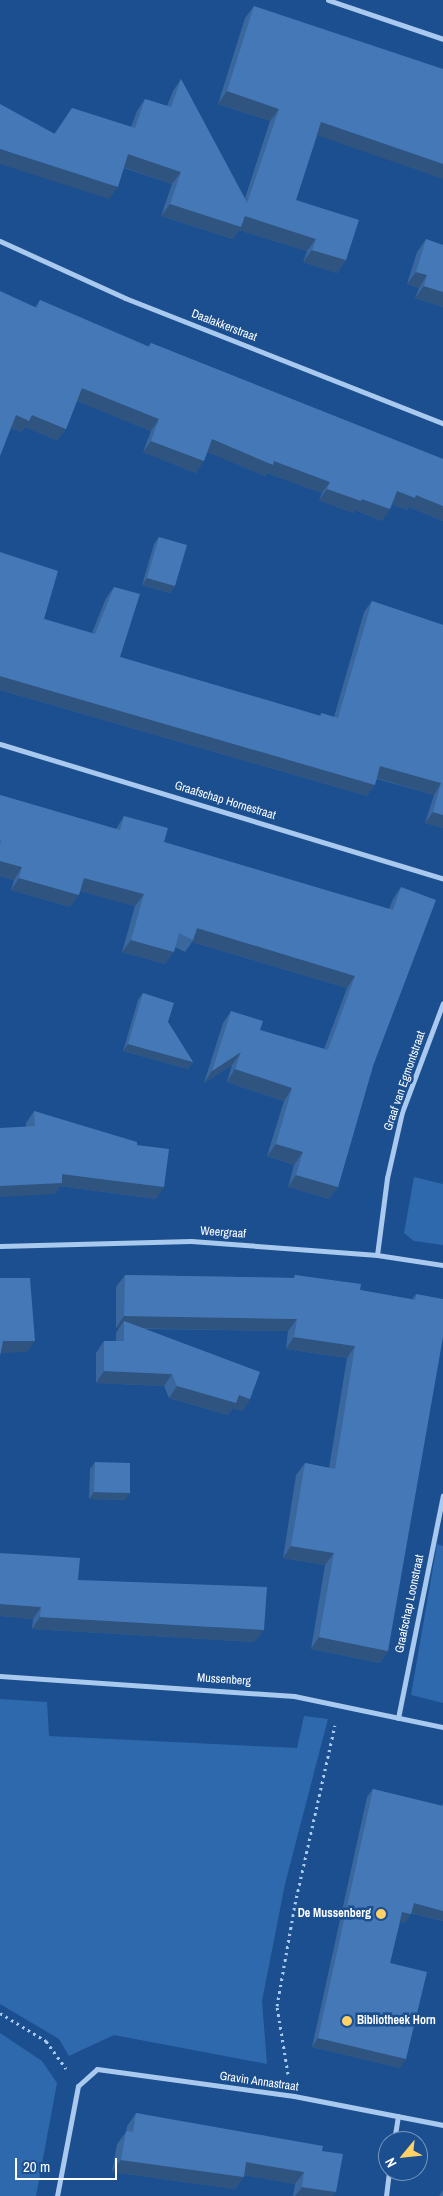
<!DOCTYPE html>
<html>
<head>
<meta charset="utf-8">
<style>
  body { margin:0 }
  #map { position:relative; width:443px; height:2196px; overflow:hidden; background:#1b4f8f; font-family:"Archivo Narrow",sans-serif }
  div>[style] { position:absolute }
  .green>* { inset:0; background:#2e69ad }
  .path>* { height:3px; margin-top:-1.5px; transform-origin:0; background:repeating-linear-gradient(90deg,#a9c9ee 0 2.5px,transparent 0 6.5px) }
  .minor>* { height:5px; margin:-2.5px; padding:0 2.5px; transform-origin:2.5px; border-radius:2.5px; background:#a9c9ee }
  .wall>* { inset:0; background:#3a679d }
  .shaded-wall>* { inset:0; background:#305480 }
  .building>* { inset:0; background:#4478b7 }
  .dots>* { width:14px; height:14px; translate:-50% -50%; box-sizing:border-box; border:2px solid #1b4f8f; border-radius:50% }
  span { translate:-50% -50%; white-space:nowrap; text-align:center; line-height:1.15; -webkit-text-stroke:5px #1b4f8f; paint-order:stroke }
  .street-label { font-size:12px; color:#fff }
  .poi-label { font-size:12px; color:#fff; font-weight:700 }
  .right { translate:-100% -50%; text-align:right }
  .left { translate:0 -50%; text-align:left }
  .north { position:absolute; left:378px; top:2131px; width:50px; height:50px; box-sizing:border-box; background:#1b4f8f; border:1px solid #7695bc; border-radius:50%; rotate:242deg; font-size:14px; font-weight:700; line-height:20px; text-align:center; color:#fff }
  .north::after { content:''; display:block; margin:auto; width:18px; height:22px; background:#ffd166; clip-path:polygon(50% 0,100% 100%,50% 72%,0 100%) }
  .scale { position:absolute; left:15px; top:2158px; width:102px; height:22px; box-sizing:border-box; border:2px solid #fff; border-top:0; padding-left:6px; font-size:15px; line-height:18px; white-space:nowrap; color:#fff; -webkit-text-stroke:4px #1b4f8f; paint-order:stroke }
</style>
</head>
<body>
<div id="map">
  <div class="green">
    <div style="clip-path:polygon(414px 1177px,443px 1184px,443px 1245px,414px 1241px,404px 1233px)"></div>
    <div style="clip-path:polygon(437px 1544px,443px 1546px,443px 1703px,411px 1695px)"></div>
    <div style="clip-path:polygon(0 1699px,47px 1702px,49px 1736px,297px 1748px,304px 1716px,328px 1719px,285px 1884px,262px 2001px,267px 2064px,114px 2035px,69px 2056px,59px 2039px,0 2004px)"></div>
    <div style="clip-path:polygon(0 2033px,42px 2061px,57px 2083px,36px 2196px,0 2196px)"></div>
  </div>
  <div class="path">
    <div style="left:0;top:2013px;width:54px;rotate:31.3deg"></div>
    <div style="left:46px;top:2041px;width:34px;rotate:54deg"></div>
    <div style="left:288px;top:2074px;width:69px;rotate:-99.2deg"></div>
    <div style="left:277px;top:2006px;width:104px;rotate:-80deg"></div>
    <div style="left:295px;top:1904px;width:183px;rotate:-77.4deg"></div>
  </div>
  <div class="minor">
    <div style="left:328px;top:0;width:121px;rotate:18.7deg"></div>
    <div style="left:0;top:241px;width:137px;rotate:24.5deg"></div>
    <div style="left:125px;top:298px;width:342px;rotate:21.5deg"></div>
    <div style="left:0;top:744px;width:463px;rotate:16.9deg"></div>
    <div style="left:0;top:1246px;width:191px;rotate:-1.5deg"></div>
    <div style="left:191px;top:1241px;width:187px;rotate:4.3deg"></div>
    <div style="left:377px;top:1255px;width:67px;rotate:8.6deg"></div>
    <div style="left:377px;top:1255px;width:78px;rotate:-82.6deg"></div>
    <div style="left:387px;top:1178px;width:68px;rotate:-77.2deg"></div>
    <div style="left:402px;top:1112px;width:116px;rotate:-69.4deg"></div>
    <div style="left:0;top:1676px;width:295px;rotate:3.9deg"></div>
    <div style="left:294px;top:1696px;width:152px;rotate:11.8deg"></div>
    <div style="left:398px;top:1718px;width:227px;rotate:-78.6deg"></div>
    <div style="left:394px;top:2141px;width:25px;rotate:-81deg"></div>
    <div style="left:57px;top:2196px;width:112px;rotate:-79.2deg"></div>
    <div style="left:78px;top:2086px;width:25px;rotate:-42deg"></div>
    <div style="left:97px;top:2069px;width:199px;rotate:7.8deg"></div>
    <div style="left:294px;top:2096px;width:152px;rotate:11deg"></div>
    <div style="left:386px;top:2196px;width:25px;rotate:-83deg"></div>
  </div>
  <div class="wall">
    <div style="clip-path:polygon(254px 6px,317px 136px,296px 200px,346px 260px,337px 273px,303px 262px,307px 251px,239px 230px,233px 239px,161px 216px,172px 184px,124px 168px,109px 199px,54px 134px,72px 108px,131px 127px,137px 111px,145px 99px,167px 106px,173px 91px,181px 79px,245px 198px,270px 121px,218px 104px,245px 18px)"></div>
    <div style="clip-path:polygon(426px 239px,443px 307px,415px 298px,419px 288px,407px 284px,417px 252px)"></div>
    <div style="clip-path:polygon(40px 300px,148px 346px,151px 343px,443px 459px,443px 521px,409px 507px,407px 510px,392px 504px,382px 521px,355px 510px,353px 513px,319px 500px,322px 493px,267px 473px,265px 476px,208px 452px,196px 473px,143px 452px,151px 431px,77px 401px,66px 429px,57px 440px,25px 427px,21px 432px,11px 428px,35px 307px)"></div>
    <div style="clip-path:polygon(159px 537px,175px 586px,170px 593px,142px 585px,154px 544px)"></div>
    <div style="clip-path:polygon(0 552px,44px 619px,92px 633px,106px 598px,114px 587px,120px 657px,320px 716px,321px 713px,334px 717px,364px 612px,372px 601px,443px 625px,443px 828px,425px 823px,434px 795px,377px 779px,367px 796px,0 690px)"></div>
    <div style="clip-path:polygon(0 795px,116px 829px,124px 816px,164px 842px,389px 909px,393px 899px,401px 887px,373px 1066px,338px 1187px,329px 1199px,288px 1187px,294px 1165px,267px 1156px,284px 1101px,227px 1082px,232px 1065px,204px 1083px,223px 1023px,231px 1011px,260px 1030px,324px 1049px,347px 988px,192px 942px,185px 952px,175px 947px,165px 964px,122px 952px,135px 906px,80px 891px,70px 907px,11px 890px,14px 880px,0 876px)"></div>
    <div style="clip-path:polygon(143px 993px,168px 1022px,193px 1062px,188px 1069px,123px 1051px,138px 1000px)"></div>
    <div style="clip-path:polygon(34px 1111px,137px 1145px,156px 1199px,60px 1186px,54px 1194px,26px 1126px,26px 1123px)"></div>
    <div style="clip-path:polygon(125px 1275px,293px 1278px,295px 1275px,360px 1290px,412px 1299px,416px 1294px,388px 1651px,380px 1663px,311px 1649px,325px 1565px,283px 1558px,296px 1475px,305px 1463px,329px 1468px,347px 1358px,286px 1349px,288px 1331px,144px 1329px,250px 1399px,242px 1411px,233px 1408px,228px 1415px,169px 1398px,164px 1386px,96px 1383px,96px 1353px,104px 1341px,116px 1341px,116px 1333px,119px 1328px,116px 1328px,116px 1287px)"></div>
    <div style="clip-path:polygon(95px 1462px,125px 1500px,89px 1499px,90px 1469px)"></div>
    <div style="clip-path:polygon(0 1553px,78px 1580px,255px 1642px,32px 1629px,33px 1619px,0 1616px)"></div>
    <div style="clip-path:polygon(373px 1789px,442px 1806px,443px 1803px,443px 1921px,411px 1913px,405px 1923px,400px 1922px,390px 1963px,400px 2068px,312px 2047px,367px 1797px)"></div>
    <div style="clip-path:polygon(136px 2113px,322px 2151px,333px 2196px,293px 2196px,295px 2184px,244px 2175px,235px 2189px,112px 2172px,117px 2144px,126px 2132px,127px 2126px)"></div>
    <div style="clip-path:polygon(443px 2190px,443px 2196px,439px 2196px)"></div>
  </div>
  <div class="shaded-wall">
    <div style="clip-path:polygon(227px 91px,279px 109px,270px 121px,218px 104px)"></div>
    <div style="clip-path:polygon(321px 122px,443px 164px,443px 179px,313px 134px)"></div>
    <div style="clip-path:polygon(0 149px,118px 187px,109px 199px,0 164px)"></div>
    <div style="clip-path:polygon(128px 154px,181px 172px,172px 184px,120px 166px)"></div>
    <div style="clip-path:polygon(170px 204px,245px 216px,316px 239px,307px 251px,239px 230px,233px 239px,161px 216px)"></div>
    <div style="clip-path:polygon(312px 250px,346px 260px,337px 273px,303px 262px)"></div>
    <div style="clip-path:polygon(416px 272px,427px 275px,419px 288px,407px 284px)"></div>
    <div style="clip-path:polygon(424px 286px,443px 292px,443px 307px,415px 298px)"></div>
    <div style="clip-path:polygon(82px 388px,159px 419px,151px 431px,74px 400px)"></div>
    <div style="clip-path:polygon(16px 415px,32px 415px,66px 429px,57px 440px,25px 427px,21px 432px,8px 427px)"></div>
    <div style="clip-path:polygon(212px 439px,274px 461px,330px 482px,322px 493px,267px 473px,265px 476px,204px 451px)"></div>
    <div style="clip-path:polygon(151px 441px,204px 461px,196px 473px,143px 452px)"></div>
    <div style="clip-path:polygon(327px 489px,362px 499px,390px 509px,382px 521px,355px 510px,353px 513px,319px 500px)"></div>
    <div style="clip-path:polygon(397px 491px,416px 495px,443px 506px,443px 521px,409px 507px,407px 510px,388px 503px)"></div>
    <div style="clip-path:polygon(147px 578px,175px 586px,170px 593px,142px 585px)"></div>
    <div style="clip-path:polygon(0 676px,375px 785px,367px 796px,0 690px)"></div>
    <div style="clip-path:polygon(380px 766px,441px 783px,434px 795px,373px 777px)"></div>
    <div style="clip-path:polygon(433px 812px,443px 815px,443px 828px,425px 823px)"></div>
    <div style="clip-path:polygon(0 861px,22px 867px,14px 880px,0 876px)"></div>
    <div style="clip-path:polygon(19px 878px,79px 895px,70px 907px,11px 890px)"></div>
    <div style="clip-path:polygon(84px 878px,144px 894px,135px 906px,76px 890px)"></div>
    <div style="clip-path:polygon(197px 928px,355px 976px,347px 988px,192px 942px,193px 940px)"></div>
    <div style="clip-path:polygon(131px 940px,174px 952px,165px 964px,122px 952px)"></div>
    <div style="clip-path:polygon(128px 1044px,193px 1062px,188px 1069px,123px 1051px)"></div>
    <div style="clip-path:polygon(241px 1052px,232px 1065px,204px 1083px,212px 1071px)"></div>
    <div style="clip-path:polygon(235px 1069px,292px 1088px,284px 1101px,227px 1082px)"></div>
    <div style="clip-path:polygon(276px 1144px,303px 1152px,294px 1165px,267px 1156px)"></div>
    <div style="clip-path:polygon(62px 1174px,164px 1187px,156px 1199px,60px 1186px,54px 1194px,0 1197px,0 1186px)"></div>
    <div style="clip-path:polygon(296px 1175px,338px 1187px,329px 1199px,288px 1187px)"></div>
    <div style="clip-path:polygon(124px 1316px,297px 1319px,288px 1331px,124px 1328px,124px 1321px,119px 1328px,116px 1328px)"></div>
    <div style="clip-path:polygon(294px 1337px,355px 1346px,347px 1358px,286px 1349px)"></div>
    <div style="clip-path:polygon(3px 1341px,35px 1341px,27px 1352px,0 1353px)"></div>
    <div style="clip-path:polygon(104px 1371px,172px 1374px,164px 1386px,96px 1383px)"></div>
    <div style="clip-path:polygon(177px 1386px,239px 1395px,250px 1399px,242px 1411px,233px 1408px,228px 1415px,169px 1398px)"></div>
    <div style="clip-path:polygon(94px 1492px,130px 1493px,125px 1500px,89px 1499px)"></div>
    <div style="clip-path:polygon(291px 1546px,334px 1553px,325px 1565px,283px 1558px)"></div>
    <div style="clip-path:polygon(0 1604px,41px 1607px,33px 1619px,0 1616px)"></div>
    <div style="clip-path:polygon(40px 1617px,264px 1630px,255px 1642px,32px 1629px)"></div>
    <div style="clip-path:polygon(319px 1637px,388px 1651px,380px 1663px,311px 1649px)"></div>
    <div style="clip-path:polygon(414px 1903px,443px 1911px,443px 1921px,408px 1912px)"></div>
    <div style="clip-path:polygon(402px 1912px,411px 1914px,405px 1923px,396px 1921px)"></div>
    <div style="clip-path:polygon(318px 2038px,406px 2059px,400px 2068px,312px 2047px)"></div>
    <div style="clip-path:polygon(121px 2160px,244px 2177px,235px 2189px,112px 2172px)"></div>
    <div style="clip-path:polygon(246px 2162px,304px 2172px,295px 2184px,238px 2174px)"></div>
    <div style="clip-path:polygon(302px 2187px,336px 2192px,333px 2196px,295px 2196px)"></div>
  </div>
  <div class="building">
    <div style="clip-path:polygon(254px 6px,443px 69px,443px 164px,321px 122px,296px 200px,359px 220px,346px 260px,312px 250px,316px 239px,245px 216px,241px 227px,170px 204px,181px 172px,128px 154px,118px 187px,0 149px,0 104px,55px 134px,72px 108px,135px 128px,145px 99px,171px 107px,181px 79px,247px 203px,279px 109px,227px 91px)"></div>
    <div style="clip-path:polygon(426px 239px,443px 245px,443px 292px,424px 286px,427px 275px,416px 272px)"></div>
    <div style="clip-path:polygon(0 291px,37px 308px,40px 300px,149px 347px,151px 343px,443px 459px,443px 506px,416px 495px,415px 498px,397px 491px,390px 509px,362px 499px,361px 501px,327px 489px,330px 482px,274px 461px,273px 465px,212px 439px,204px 461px,151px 441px,159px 419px,82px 388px,66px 429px,32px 415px,29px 421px,16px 415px,0 456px)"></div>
    <div style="clip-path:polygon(159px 537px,187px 545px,175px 586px,147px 578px)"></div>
    <div style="clip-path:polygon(0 552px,58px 571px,44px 619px,95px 634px,114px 587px,140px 594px,120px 657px,321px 716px,321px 713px,338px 718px,372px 601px,443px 625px,443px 815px,433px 812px,441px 783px,380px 766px,375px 785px,0 676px)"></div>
    <div style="clip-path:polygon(0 795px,120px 830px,124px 816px,168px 828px,164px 842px,393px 910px,401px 887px,436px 900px,373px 1066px,338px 1187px,296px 1175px,303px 1152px,276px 1144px,292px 1088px,235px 1069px,241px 1052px,212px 1071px,231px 1011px,263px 1021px,260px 1030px,328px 1050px,355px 976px,197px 928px,193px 940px,179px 933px,174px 952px,131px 940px,144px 894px,84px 878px,79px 895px,19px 878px,22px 867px,0 861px,0 845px,1px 841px,0 840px)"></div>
    <div style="clip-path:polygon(143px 993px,174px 1003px,168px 1022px,193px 1062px,128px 1044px)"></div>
    <div style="clip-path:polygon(34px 1111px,137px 1142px,137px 1145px,169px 1149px,164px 1187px,62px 1174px,62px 1183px,0 1186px,0 1128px,35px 1126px)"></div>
    <div style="clip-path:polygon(125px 1275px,295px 1278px,295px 1275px,361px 1284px,360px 1290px,415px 1300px,416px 1294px,443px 1299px,443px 1337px,388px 1651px,319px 1637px,334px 1553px,291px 1546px,305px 1463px,335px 1469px,355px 1346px,294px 1337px,297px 1319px,124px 1316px)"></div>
    <div style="clip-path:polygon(0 1278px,30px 1278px,35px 1341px,3px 1341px,0 1356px)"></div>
    <div style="clip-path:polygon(124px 1321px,260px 1372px,250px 1399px,239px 1395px,236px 1403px,177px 1386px,172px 1374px,104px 1371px,104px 1341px,124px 1341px)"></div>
    <div style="clip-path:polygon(95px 1462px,130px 1463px,130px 1493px,94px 1492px)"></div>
    <div style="clip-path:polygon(0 1553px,80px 1558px,78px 1580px,267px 1587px,264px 1630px,40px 1617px,41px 1607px,0 1604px)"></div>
    <div style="clip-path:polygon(373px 1789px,443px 1806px,443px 1911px,414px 1903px,411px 1914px,402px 1912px,390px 1963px,427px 1972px,406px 2059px,318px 2038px)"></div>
    <div style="clip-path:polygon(136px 2113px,323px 2146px,322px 2151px,343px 2154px,336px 2192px,302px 2187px,304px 2172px,246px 2162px,244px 2177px,121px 2160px,126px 2131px,133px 2132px)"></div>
  </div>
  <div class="dots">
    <div style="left:381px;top:1914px;background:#ffd166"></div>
    <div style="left:347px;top:2021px;background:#ffd166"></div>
  </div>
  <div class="street-label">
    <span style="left:224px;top:326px;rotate:21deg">Daalakkerstraat</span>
    <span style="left:225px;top:801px;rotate:17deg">Graafschap Hornestraat</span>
    <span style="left:405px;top:1081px;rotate:-71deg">Graaf van Egmontstraat</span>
    <span style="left:223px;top:1233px;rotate:4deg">Weergraaf</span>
    <span style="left:410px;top:1604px;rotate:-78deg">Graafschap Loonstraat</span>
    <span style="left:224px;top:1680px;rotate:4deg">Mussenberg</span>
    <span style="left:259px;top:2082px;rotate:8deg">Gravin Annastraat</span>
  </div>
  <div class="poi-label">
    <span class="right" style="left:371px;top:1914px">De Mussenberg</span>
    <span class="left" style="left:357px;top:2021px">Bibliotheek Horn</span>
  </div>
  <div class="north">N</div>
  <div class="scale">20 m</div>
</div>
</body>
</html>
